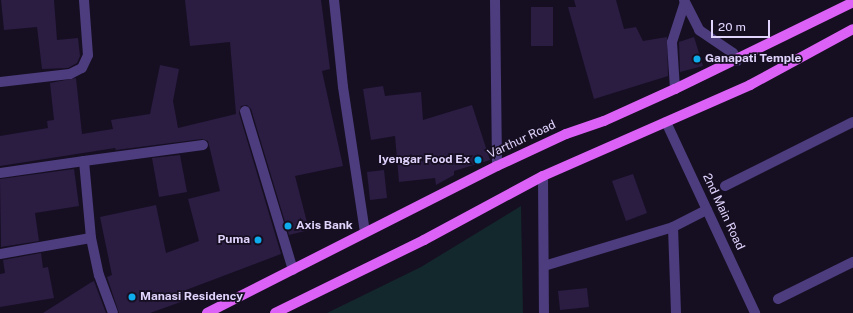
<!DOCTYPE html>
<html>
<head>
<meta charset="utf-8">
<style>
  body { margin:0 }
  #map { position:relative; width:853px; height:313px; overflow:hidden; background:#160f22; font-family:"Public Sans",sans-serif }
  div>[style] { position:absolute }
  .green>* { inset:0; background:#13282c }
  .building>* { inset:0; background:#2b1c42 }
  .minor>* { height:10px; margin:-5px; padding:0 5px; transform-origin:5px; border-radius:5px; background:#4d3d7e }
  .major>* { height:10px; margin:-5px; padding:0 5px; transform-origin:5px; border-radius:5px; background:#dc61f6 }
  .dots>* { width:11px; height:11px; translate:-50% -50%; box-sizing:border-box; border:2px solid #160f22; border-radius:50% }
  span { translate:-50% -50%; white-space:nowrap; text-align:center; line-height:1.15; -webkit-text-stroke:3.5px #160f22; paint-order:stroke }
  .poi-label { font-size:12px; color:#e0d3fc; font-weight:700 }
  .left { translate:0 -50%; text-align:left }
  .right { translate:-100% -50%; text-align:right }
  .street-label { font-size:12px; color:#e0d3fc }
  .scale { position:absolute; left:711px; top:20px; width:59px; height:18px; box-sizing:border-box; border:2px solid #e0d3fc; border-top:0; padding-left:5px; font-size:12px; line-height:14px; white-space:nowrap; color:#e0d3fc; -webkit-text-stroke:3px #160f22; paint-order:stroke }
</style>
</head>
<body>
<div id="map">
  <div class="green">
    <div style="clip-path:polygon(521px 206px,523px 313px,327px 313px,421px 267px)"></div>
  </div>
  <div class="building">
    <div style="clip-path:polygon(1px 0,54px 0,57px 40px,78px 38px,80px 56px,77px 63px,68px 68px,42px 69px,37px 27px,4px 30px)"></div>
    <div style="clip-path:polygon(185px 0,321px 0,330px 69px,322px 71px,343px 166px,295px 176px,309px 230px,289px 235px,251px 109px,247px 105px,241px 106px,239px 113px,281px 254px,186px 290px,189px 299px,150px 313px,119px 313px,107px 277px,112px 275px,100px 217px,156px 205px,166px 253px,199px 241px,188px 199px,220px 191px,208px 141px,202px 139px,116px 150px,115px 148px,0 166px,0 136px,48px 128px,47px 121px,54px 120px,50px 83px,76px 78px,82px 134px,113px 129px,111px 120px,150px 114px,160px 65px,179px 69px,173px 101px,178px 128px,236px 114px,230px 42px,190px 46px)"></div>
    <div style="clip-path:polygon(574px 0,616px 0,624px 29px,636px 27px,643px 41px,667px 37px,668px 76px,594px 99px,568px 7px,576px 7px)"></div>
    <div style="clip-path:polygon(531px 7px,553px 7px,553px 46px,531px 46px)"></div>
    <div style="clip-path:polygon(694px 37px,703px 66px,680px 72px,679px 42px)"></div>
    <div style="clip-path:polygon(383px 86px,385px 96px,421px 92px,423px 120px,472px 105px,490px 160px,454px 171px,454px 175px,436px 185px,435px 178px,399px 182px,395px 136px,371px 140px,363px 89px)"></div>
    <div style="clip-path:polygon(180px 155px,187px 192px,159px 197px,152px 158px)"></div>
    <div style="clip-path:polygon(74px 169px,79px 206px,35px 213px,39px 241px,1px 247px,0 179px)"></div>
    <div style="clip-path:polygon(384px 170px,387px 198px,370px 200px,367px 172px)"></div>
    <div style="clip-path:polygon(633px 174px,647px 213px,626px 221px,612px 181px)"></div>
    <div style="clip-path:polygon(41px 253px,43px 268px,48px 267px,54px 298px,0 307px,0 274px,5px 273px,3px 260px)"></div>
    <div style="clip-path:polygon(94px 281px,106px 313px,43px 313px,90px 283px)"></div>
    <div style="clip-path:polygon(587px 288px,589px 307px,560px 310px,558px 291px)"></div>
  </div>
  <div class="minor">
    <div style="left:334px;top:0;width:87px;rotate:84.1deg"></div>
    <div style="left:343px;top:87px;width:147px;rotate:81.4deg"></div>
    <div style="left:495px;top:0;width:166px;rotate:89.3deg"></div>
    <div style="left:684px;top:0;width:34px;rotate:63deg"></div>
    <div style="left:699px;top:30px;width:41px;rotate:34.1deg"></div>
    <div style="left:733px;top:53px;width:9px;rotate:63deg"></div>
    <div style="left:0;top:82px;width:70px;rotate:-6.5deg"></div>
    <div style="left:70px;top:74px;width:13px;rotate:-27deg"></div>
    <div style="left:82px;top:68px;width:14px;rotate:-65deg"></div>
    <div style="left:88px;top:55px;width:55px;rotate:-94.2deg"></div>
    <div style="left:675px;top:89px;width:47px;rotate:-93.7deg"></div>
    <div style="left:672px;top:42px;width:40px;rotate:-72deg"></div>
    <div style="left:245px;top:111px;width:166px;rotate:73.2deg"></div>
    <div style="left:666px;top:122px;width:211px;rotate:65deg"></div>
    <div style="left:84px;top:161px;width:120px;rotate:-7.7deg"></div>
    <div style="left:0;top:173px;width:85px;rotate:-8.1deg"></div>
    <div style="left:84px;top:161px;width:77px;rotate:84.8deg"></div>
    <div style="left:543px;top:176px;width:137px;rotate:89.6deg"></div>
    <div style="left:725px;top:186px;width:143px;rotate:-26.6deg"></div>
    <div style="left:673px;top:227px;width:86px;rotate:88deg"></div>
    <div style="left:0;top:254px;width:92px;rotate:-10deg"></div>
    <div style="left:91px;top:238px;width:38px;rotate:78deg"></div>
    <div style="left:99px;top:275px;width:40px;rotate:69.8deg"></div>
    <div style="left:544px;top:266px;width:135px;rotate:-16.8deg"></div>
    <div style="left:673px;top:227px;width:38px;rotate:-27deg"></div>
    <div style="left:778px;top:299px;width:84px;rotate:-26.3deg"></div>
  </div>
  <div class="major">
    <div style="left:207px;top:313px;width:325px;rotate:-26.9deg"></div>
    <div style="left:497px;top:166px;width:76px;rotate:-24.9deg"></div>
    <div style="left:566px;top:134px;width:40px;rotate:-18.9deg"></div>
    <div style="left:604px;top:121px;width:78px;rotate:-24.3deg"></div>
    <div style="left:675px;top:89px;width:198px;rotate:-26deg"></div>
    <div style="left:275px;top:313px;width:166px;rotate:-26.1deg"></div>
    <div style="left:424px;top:240px;width:135px;rotate:-28.3deg"></div>
    <div style="left:543px;top:176px;width:226px;rotate:-23.7deg"></div>
    <div style="left:750px;top:85px;width:117px;rotate:-28.5deg"></div>
  </div>
  <div class="dots">
    <div style="left:697px;top:59px;background:#0eabed"></div>
    <div style="left:478px;top:160px;background:#0eabed"></div>
    <div style="left:288px;top:226px;background:#0eabed"></div>
    <div style="left:258px;top:240px;background:#0eabed"></div>
    <div style="left:132px;top:297px;background:#0eabed"></div>
  </div>
  <div class="poi-label">
    <span class="left" style="left:705px;top:59px">Ganapati Temple</span>
    <span class="right" style="left:470px;top:160px">Iyengar Food Ex</span>
    <span class="left" style="left:296px;top:226px">Axis Bank</span>
    <span class="right" style="left:250px;top:240px">Puma</span>
    <span class="left" style="left:140px;top:297px">Manasi Residency</span>
  </div>
  <div class="street-label">
    <span style="left:522px;top:140px;rotate:-25deg">Varthur Road</span>
    <span style="left:723px;top:212px;rotate:65deg">2nd Main Road</span>
  </div>
  <div class="scale">20 m</div>
</div>
</body>
</html>
